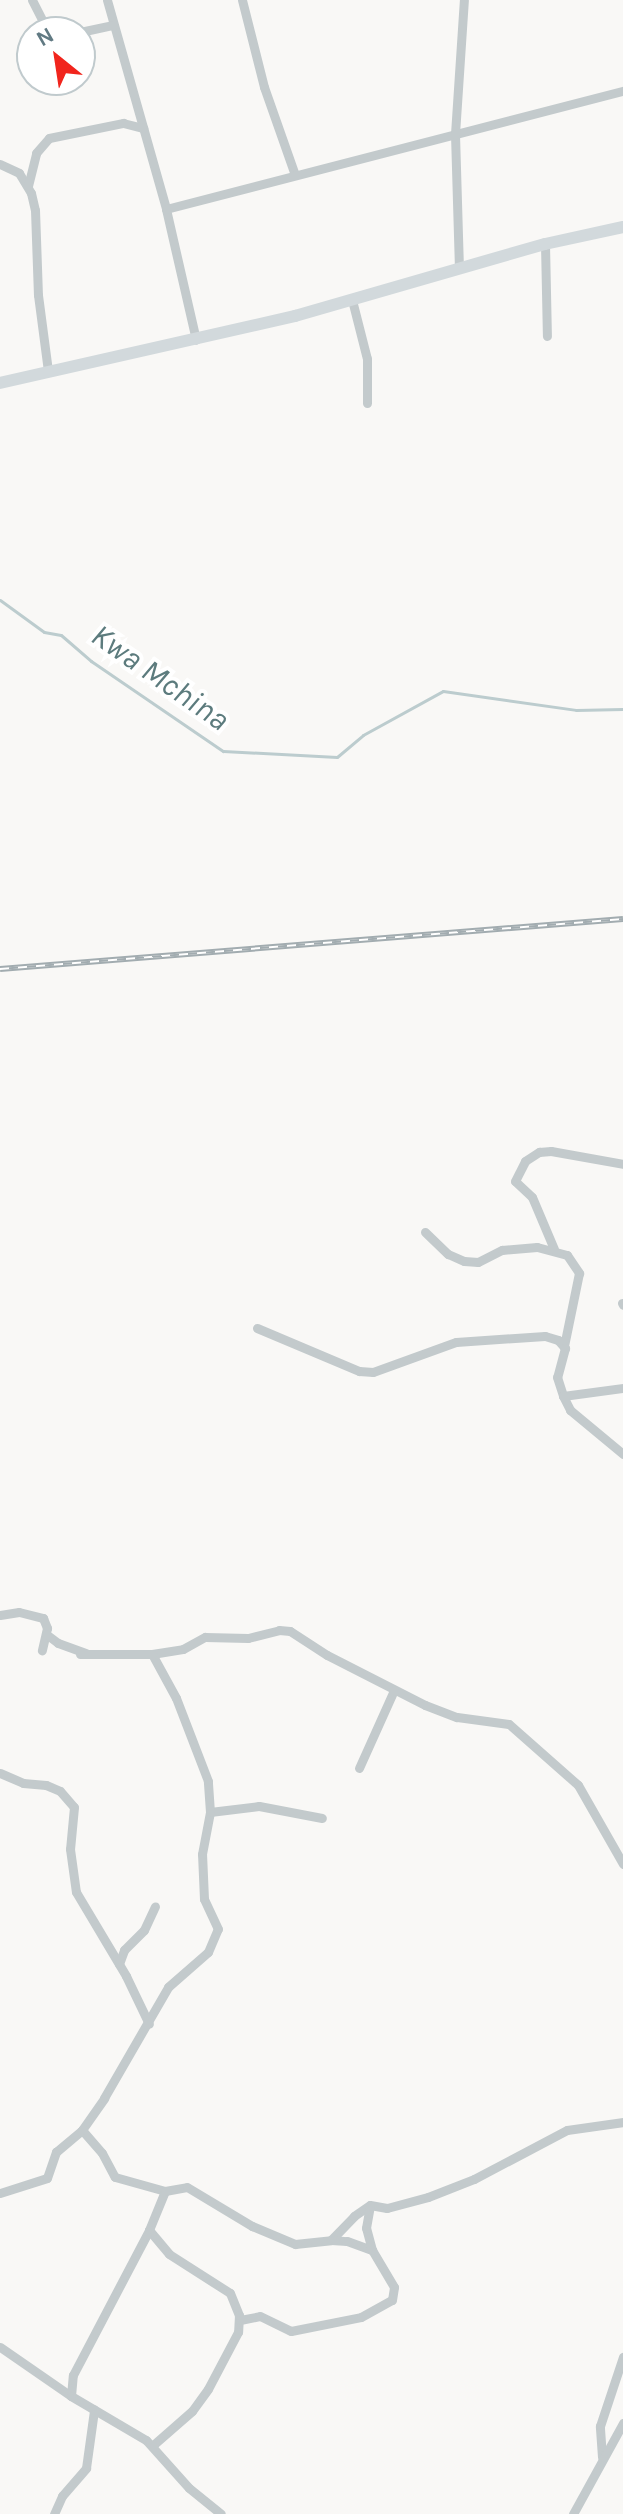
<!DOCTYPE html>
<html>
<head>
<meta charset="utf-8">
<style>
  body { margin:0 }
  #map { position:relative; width:623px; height:2514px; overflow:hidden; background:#f9f8f6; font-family:Karla,sans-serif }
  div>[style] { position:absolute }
  .stream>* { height:3px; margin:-1.5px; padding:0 1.5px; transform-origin:1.5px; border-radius:1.5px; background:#bcccce }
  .street>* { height:9px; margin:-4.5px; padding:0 4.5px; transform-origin:4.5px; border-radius:4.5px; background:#c3cacc }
  .secondary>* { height:12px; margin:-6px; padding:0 6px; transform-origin:6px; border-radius:6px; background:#d2d9dc }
  .rail>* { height:6px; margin-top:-3px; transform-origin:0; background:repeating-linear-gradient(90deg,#fff 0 9px,#a2acb0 0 18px); box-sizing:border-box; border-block:2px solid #a2acb0 }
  span { translate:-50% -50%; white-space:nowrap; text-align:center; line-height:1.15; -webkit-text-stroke:8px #fff; paint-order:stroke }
  .water-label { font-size:32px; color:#5c7b7d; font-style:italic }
  .north { position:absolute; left:16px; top:16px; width:80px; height:80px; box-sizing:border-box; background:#fff; border:2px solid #c0cacd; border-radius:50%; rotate:330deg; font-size:22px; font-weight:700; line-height:32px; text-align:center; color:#617a83 }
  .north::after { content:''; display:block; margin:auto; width:28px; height:36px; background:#f1251d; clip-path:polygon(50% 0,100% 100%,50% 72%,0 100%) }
</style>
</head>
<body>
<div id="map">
  <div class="stream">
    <div style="left:0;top:600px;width:54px;rotate:36deg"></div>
    <div style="left:44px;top:632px;width:17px;rotate:10deg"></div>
    <div style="left:61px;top:635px;width:40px;rotate:41deg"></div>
    <div style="left:91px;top:661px;width:160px;rotate:34.3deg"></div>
    <div style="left:223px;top:751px;width:114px;rotate:3deg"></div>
    <div style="left:337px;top:757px;width:34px;rotate:-40deg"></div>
    <div style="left:363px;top:735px;width:91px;rotate:-28.8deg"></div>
    <div style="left:443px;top:691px;width:134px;rotate:8.1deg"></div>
    <div style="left:576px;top:710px;width:47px;rotate:-1.2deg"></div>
  </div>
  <div class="street">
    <div style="left:32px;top:0;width:36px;rotate:63deg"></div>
    <div style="left:107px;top:0;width:217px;rotate:74.2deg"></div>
    <div style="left:166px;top:209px;width:134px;rotate:77.1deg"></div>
    <div style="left:242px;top:0;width:90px;rotate:75.8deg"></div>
    <div style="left:264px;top:87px;width:93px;rotate:70.6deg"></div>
    <div style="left:80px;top:32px;width:34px;rotate:-12deg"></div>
    <div style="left:0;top:164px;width:21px;rotate:25deg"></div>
    <div style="left:19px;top:173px;width:23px;rotate:59deg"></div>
    <div style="left:31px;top:193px;width:17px;rotate:77deg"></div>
    <div style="left:35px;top:210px;width:85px;rotate:88deg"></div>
    <div style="left:38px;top:295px;width:77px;rotate:82.5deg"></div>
    <div style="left:28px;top:186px;width:34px;rotate:-76deg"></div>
    <div style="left:36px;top:153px;width:20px;rotate:-49deg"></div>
    <div style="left:49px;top:138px;width:76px;rotate:-11.5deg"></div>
    <div style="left:123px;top:123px;width:21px;rotate:14deg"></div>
    <div style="left:166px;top:209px;width:472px;rotate:-14.5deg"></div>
    <div style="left:545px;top:244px;width:92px;rotate:88.8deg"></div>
    <div style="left:459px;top:269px;width:135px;rotate:-91.7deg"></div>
    <div style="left:455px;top:134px;width:134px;rotate:-86.2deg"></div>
    <div style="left:352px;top:300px;width:61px;rotate:75.7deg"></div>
    <div style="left:367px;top:359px;width:44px;rotate:90deg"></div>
    <div style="left:425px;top:1232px;width:32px;rotate:44deg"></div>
    <div style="left:448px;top:1254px;width:17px;rotate:24deg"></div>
    <div style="left:464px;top:1261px;width:14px;rotate:4deg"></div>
    <div style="left:478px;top:1262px;width:27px;rotate:-27deg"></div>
    <div style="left:502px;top:1250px;width:35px;rotate:-5deg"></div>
    <div style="left:537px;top:1247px;width:31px;rotate:15deg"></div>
    <div style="left:567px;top:1255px;width:22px;rotate:56deg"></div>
    <div style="left:579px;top:1273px;width:75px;rotate:101.6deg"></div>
    <div style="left:554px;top:1249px;width:56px;rotate:-112.9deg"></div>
    <div style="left:532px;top:1197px;width:23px;rotate:-137deg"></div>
    <div style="left:515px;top:1181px;width:22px;rotate:-63deg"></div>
    <div style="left:525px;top:1161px;width:17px;rotate:-33deg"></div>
    <div style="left:539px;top:1152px;width:12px;rotate:-5deg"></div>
    <div style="left:551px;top:1151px;width:73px;rotate:10.2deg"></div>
    <div style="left:622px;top:1303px;width:2px;rotate:63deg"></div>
    <div style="left:257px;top:1328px;width:111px;rotate:22.9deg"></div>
    <div style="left:359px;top:1371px;width:14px;rotate:4deg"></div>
    <div style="left:373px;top:1372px;width:88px;rotate:-19.9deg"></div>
    <div style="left:456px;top:1342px;width:89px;rotate:-3.9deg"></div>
    <div style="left:545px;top:1336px;width:14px;rotate:17deg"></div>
    <div style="left:558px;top:1340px;width:11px;rotate:49deg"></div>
    <div style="left:565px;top:1348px;width:30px;rotate:105deg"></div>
    <div style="left:557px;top:1377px;width:20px;rotate:72deg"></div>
    <div style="left:563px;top:1396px;width:61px;rotate:-7.6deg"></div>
    <div style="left:563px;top:1396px;width:16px;rotate:63deg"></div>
    <div style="left:570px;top:1410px;width:69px;rotate:39.7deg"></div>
    <div style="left:0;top:1615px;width:19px;rotate:-9deg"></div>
    <div style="left:19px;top:1612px;width:25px;rotate:14deg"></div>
    <div style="left:43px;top:1618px;width:11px;rotate:68deg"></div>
    <div style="left:47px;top:1628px;width:23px;rotate:103deg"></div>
    <div style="left:46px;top:1634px;width:15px;rotate:37deg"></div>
    <div style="left:58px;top:1643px;width:30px;rotate:20deg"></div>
    <div style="left:152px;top:1654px;width:31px;rotate:-9deg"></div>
    <div style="left:183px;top:1649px;width:25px;rotate:-29deg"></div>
    <div style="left:205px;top:1637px;width:43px;rotate:1.3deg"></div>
    <div style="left:248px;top:1638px;width:32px;rotate:-14deg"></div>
    <div style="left:279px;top:1630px;width:11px;rotate:5deg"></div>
    <div style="left:290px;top:1631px;width:44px;rotate:33deg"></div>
    <div style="left:327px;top:1655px;width:110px;rotate:27deg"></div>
    <div style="left:425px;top:1705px;width:34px;rotate:21deg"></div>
    <div style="left:457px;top:1717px;width:52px;rotate:7.7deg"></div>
    <div style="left:509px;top:1724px;width:92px;rotate:41.5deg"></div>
    <div style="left:578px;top:1785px;width:91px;rotate:60.3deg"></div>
    <div style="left:359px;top:1768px;width:85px;rotate:-65.8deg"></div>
    <div style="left:0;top:1773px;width:25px;rotate:23deg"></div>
    <div style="left:23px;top:1783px;width:23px;rotate:5deg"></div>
    <div style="left:46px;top:1785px;width:15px;rotate:23deg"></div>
    <div style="left:60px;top:1791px;width:21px;rotate:49deg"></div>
    <div style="left:74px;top:1807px;width:42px;rotate:95.4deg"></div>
    <div style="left:70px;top:1849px;width:43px;rotate:82.1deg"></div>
    <div style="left:76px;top:1892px;width:98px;rotate:59.2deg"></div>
    <div style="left:126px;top:1976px;width:53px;rotate:64.4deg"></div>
    <div style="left:210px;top:1812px;width:49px;rotate:-7deg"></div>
    <div style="left:259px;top:1806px;width:64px;rotate:10.8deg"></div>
    <div style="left:119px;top:1964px;width:15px;rotate:-70deg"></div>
    <div style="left:124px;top:1950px;width:28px;rotate:-45deg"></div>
    <div style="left:144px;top:1930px;width:26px;rotate:-65deg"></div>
    <div style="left:82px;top:2130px;width:30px;rotate:49deg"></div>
    <div style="left:102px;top:2153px;width:27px;rotate:62deg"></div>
    <div style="left:115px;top:2177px;width:52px;rotate:15.6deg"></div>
    <div style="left:165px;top:2191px;width:42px;rotate:112.3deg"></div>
    <div style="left:149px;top:2230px;width:31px;rotate:50deg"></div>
    <div style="left:169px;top:2254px;width:72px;rotate:32.6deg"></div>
    <div style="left:230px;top:2293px;width:24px;rotate:68deg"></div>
    <div style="left:239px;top:2315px;width:17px;rotate:93deg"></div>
    <div style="left:238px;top:2332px;width:64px;rotate:117.8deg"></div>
    <div style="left:208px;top:2389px;width:27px;rotate:126deg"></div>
    <div style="left:192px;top:2411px;width:53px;rotate:138.8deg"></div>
    <div style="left:165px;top:2191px;width:22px;rotate:-10deg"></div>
    <div style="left:187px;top:2187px;width:76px;rotate:31deg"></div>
    <div style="left:252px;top:2226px;width:47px;rotate:22.7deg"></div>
    <div style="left:295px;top:2244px;width:36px;rotate:-6deg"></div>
    <div style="left:331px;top:2240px;width:33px;rotate:-46deg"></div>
    <div style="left:354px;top:2216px;width:19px;rotate:-35deg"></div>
    <div style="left:370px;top:2205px;width:17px;rotate:10deg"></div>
    <div style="left:387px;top:2208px;width:42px;rotate:-15deg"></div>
    <div style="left:428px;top:2197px;width:49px;rotate:-21.4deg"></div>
    <div style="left:474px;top:2179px;width:105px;rotate:-27.8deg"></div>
    <div style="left:567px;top:2130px;width:57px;rotate:-8.1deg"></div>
    <div style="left:0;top:2193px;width:49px;rotate:-17.7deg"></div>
    <div style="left:47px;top:2178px;width:28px;rotate:-71deg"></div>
    <div style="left:56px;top:2152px;width:34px;rotate:-40deg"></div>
    <div style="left:82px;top:2130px;width:39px;rotate:-55deg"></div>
    <div style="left:104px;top:2098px;width:128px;rotate:-60deg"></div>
    <div style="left:168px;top:1987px;width:53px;rotate:-41.2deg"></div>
    <div style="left:208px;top:1952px;width:25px;rotate:-67deg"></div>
    <div style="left:218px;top:1929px;width:33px;rotate:-115deg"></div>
    <div style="left:204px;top:1899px;width:45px;rotate:-92.5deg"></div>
    <div style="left:202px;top:1854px;width:43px;rotate:-79.2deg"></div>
    <div style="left:210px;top:1812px;width:31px;rotate:-94deg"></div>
    <div style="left:208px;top:1781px;width:89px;rotate:-111.1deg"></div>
    <div style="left:176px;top:1698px;width:50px;rotate:-118.6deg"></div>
    <div style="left:152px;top:1654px;width:72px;rotate:180deg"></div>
    <div style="left:331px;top:2240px;width:16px;rotate:4deg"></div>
    <div style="left:347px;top:2241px;width:27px;rotate:20deg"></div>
    <div style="left:240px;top:2320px;width:20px;rotate:-11deg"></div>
    <div style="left:260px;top:2316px;width:34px;rotate:26deg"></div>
    <div style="left:291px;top:2331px;width:71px;rotate:-11.3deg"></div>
    <div style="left:361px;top:2317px;width:35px;rotate:-29deg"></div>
    <div style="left:392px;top:2300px;width:13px;rotate:-81deg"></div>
    <div style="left:394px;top:2287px;width:43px;rotate:-120.7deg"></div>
    <div style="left:372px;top:2250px;width:23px;rotate:-105deg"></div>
    <div style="left:366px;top:2228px;width:23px;rotate:-80deg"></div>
    <div style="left:0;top:2347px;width:86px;rotate:34.6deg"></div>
    <div style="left:71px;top:2396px;width:87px;rotate:30.4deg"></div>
    <div style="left:146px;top:2440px;width:64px;rotate:48.1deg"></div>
    <div style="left:189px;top:2488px;width:41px;rotate:39.1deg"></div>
    <div style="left:71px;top:2396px;width:21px;rotate:-85deg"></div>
    <div style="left:73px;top:2375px;width:164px;rotate:-62.3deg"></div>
    <div style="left:602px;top:2457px;width:31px;rotate:-94deg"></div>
    <div style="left:600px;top:2426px;width:73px;rotate:-71.6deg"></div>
    <div style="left:54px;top:2514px;width:20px;rotate:-66deg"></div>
    <div style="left:62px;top:2496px;width:37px;rotate:-49deg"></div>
    <div style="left:86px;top:2468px;width:59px;rotate:-82.1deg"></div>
    <div style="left:573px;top:2514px;width:104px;rotate:-61.2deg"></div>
  </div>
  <div class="secondary">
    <div style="left:0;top:383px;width:303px;rotate:-12.8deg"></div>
    <div style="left:295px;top:316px;width:260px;rotate:-16.1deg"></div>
    <div style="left:545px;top:244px;width:80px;rotate:-12.3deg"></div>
  </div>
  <div class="rail">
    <div style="left:0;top:969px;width:625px;rotate:-4.59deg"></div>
  </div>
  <div class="water-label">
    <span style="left:160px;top:678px;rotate:35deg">Kwa Mchina</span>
  </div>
  <div class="north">N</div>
</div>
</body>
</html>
